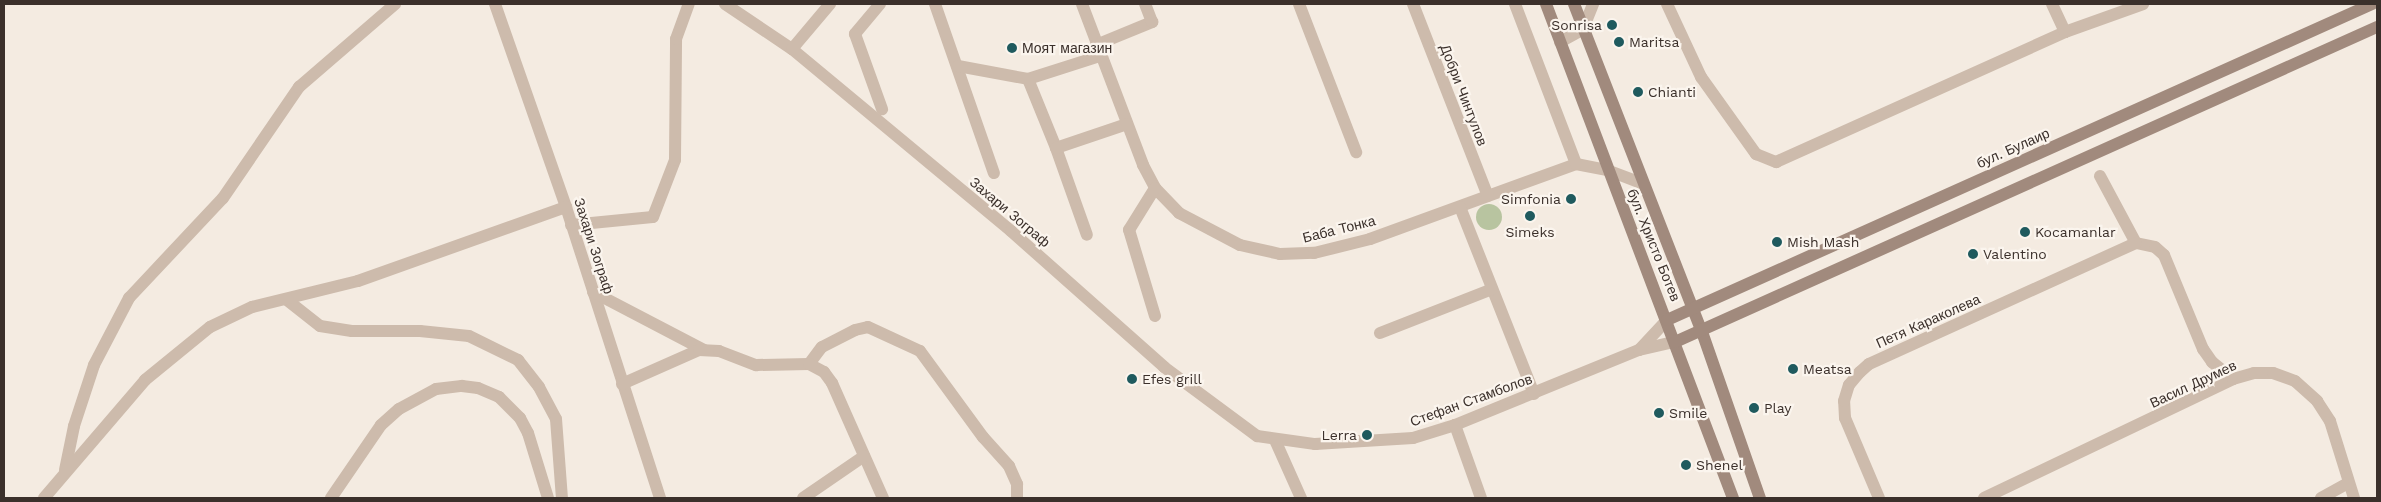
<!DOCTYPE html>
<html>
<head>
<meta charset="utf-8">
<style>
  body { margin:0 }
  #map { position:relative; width:2381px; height:502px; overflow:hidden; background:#f4ebe1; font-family:"Work Sans",sans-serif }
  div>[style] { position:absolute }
  .green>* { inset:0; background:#b8c4a0 }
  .round { border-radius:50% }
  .minor>* { height:12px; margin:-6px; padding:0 6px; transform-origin:6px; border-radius:6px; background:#cdbbac }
  .secondary>* { height:12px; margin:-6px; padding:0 6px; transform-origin:6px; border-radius:6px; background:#a18a7d }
  .dots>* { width:14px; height:14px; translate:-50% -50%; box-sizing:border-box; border:2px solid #fbf5ee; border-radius:50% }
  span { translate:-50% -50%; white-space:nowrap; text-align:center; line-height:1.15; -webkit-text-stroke:4.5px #fbf5ee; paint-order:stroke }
  .poi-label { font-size:14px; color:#3b302b }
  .right { translate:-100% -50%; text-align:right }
  .left { translate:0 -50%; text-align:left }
  .street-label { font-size:14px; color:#3b302b }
  .frame { position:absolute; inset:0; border:5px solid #3b302b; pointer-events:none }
</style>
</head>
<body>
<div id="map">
  <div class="green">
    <div class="round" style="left:1476px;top:204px;width:26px;height:26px"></div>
  </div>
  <div class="minor">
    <div style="left:495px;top:4px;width:215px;rotate:70.7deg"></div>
    <div style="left:566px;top:207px;width:306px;rotate:72.1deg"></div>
    <div style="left:725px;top:4px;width:81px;rotate:33.9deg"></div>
    <div style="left:792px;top:49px;width:285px;rotate:39.7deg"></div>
    <div style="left:1011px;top:231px;width:205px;rotate:41.6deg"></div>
    <div style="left:1164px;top:367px;width:116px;rotate:36.6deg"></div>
    <div style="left:1257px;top:436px;width:59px;rotate:7.9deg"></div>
    <div style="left:1315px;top:444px;width:98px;rotate:-3.5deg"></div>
    <div style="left:1413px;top:438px;width:44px;rotate:-17.2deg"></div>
    <div style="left:1455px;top:425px;width:199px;rotate:-22.2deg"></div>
    <div style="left:1639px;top:350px;width:37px;rotate:-13deg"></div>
    <div style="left:880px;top:4px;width:39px;rotate:130deg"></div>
    <div style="left:855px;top:34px;width:80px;rotate:70.2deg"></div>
    <div style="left:935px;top:4px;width:179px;rotate:70.8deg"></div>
    <div style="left:1082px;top:4px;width:172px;rotate:69.2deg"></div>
    <div style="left:1143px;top:165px;width:26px;rotate:62deg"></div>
    <div style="left:1155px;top:188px;width:35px;rotate:46deg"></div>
    <div style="left:1179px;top:213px;width:69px;rotate:27.7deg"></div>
    <div style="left:1240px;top:245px;width:41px;rotate:12.7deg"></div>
    <div style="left:1280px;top:254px;width:34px;rotate:-2deg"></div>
    <div style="left:1314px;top:253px;width:58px;rotate:-14deg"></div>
    <div style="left:1370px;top:239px;width:219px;rotate:-20deg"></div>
    <div style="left:1576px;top:164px;width:32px;rotate:11deg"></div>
    <div style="left:1607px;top:170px;width:39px;rotate:21deg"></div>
    <div style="left:1299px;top:4px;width:159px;rotate:68.9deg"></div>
    <div style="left:1413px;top:4px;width:206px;rotate:68.7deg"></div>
    <div style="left:1515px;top:4px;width:171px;rotate:69.1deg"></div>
    <div style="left:1667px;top:4px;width:81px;rotate:65deg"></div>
    <div style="left:1701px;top:77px;width:95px;rotate:54.5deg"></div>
    <div style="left:1756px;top:154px;width:22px;rotate:22deg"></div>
    <div style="left:1776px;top:162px;width:317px;rotate:-24.2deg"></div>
    <div style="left:2065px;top:32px;width:83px;rotate:-19.7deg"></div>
    <div style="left:2052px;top:4px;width:31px;rotate:65deg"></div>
    <div style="left:1560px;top:42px;width:26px;rotate:-29deg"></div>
    <div style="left:1583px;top:29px;width:27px;rotate:-68deg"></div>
    <div style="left:1096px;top:45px;width:61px;rotate:-22.3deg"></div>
    <div style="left:1152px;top:22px;width:19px;rotate:-111deg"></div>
    <div style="left:792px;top:49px;width:59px;rotate:-49.8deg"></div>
    <div style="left:958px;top:66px;width:71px;rotate:10.5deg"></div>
    <div style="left:1028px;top:79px;width:76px;rotate:-17.7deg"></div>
    <div style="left:1028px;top:79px;width:74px;rotate:67.9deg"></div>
    <div style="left:1056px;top:148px;width:92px;rotate:70.4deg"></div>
    <div style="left:1056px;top:148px;width:75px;rotate:-18.7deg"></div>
    <div style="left:2100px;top:176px;width:76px;rotate:61.8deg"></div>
    <div style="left:2136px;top:243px;width:19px;rotate:12deg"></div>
    <div style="left:2155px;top:247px;width:12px;rotate:42deg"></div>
    <div style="left:2164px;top:255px;width:102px;rotate:67.5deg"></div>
    <div style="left:2203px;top:349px;width:16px;rotate:55deg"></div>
    <div style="left:2212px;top:362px;width:27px;rotate:39deg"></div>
    <div style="left:1460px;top:207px;width:201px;rotate:68.4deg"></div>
    <div style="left:571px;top:225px;width:82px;rotate:-5.6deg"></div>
    <div style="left:653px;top:217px;width:61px;rotate:-68.9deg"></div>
    <div style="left:675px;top:160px;width:121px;rotate:-89.5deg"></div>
    <div style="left:676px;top:39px;width:37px;rotate:-70deg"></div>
    <div style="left:593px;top:292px;width:125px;rotate:27.6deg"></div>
    <div style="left:287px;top:300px;width:42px;rotate:38.2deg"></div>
    <div style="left:320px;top:326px;width:32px;rotate:9deg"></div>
    <div style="left:352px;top:331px;width:68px"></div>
    <div style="left:420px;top:331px;width:49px;rotate:5.8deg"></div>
    <div style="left:469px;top:336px;width:55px;rotate:26.1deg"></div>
    <div style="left:518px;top:360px;width:34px;rotate:52deg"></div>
    <div style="left:539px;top:387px;width:36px;rotate:62deg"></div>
    <div style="left:556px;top:419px;width:79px;rotate:85.7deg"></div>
    <div style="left:1155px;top:316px;width:90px;rotate:-106.8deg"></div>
    <div style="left:1129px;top:230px;width:49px;rotate:-58.2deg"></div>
    <div style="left:1380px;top:333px;width:120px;rotate:-21.4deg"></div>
    <div style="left:1639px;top:350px;width:41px;rotate:-47deg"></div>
    <div style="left:809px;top:364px;width:21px;rotate:-53deg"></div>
    <div style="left:822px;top:347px;width:37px;rotate:-27deg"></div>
    <div style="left:855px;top:330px;width:13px;rotate:-13deg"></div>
    <div style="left:868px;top:327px;width:57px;rotate:24.8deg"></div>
    <div style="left:920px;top:351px;width:107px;rotate:53.8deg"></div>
    <div style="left:983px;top:437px;width:39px;rotate:48deg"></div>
    <div style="left:1009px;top:466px;width:20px;rotate:66deg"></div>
    <div style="left:1017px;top:484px;width:14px;rotate:90deg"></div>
    <div style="left:622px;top:384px;width:84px;rotate:-23.8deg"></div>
    <div style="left:699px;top:350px;width:20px;rotate:3deg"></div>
    <div style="left:719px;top:351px;width:40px;rotate:21deg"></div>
    <div style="left:756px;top:365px;width:53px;rotate:-1.1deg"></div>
    <div style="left:809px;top:364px;width:17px;rotate:28deg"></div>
    <div style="left:824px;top:372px;width:14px;rotate:54deg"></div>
    <div style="left:832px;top:383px;width:126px;rotate:66.1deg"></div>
    <div style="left:1455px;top:425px;width:77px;rotate:70.4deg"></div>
    <div style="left:1275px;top:440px;width:64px;rotate:65.9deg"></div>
    <div style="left:65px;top:470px;width:45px;rotate:-78.4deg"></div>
    <div style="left:74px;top:426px;width:64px;rotate:-71.8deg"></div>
    <div style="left:94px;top:365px;width:76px;rotate:-62.4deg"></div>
    <div style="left:129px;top:298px;width:137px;rotate:-46.8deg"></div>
    <div style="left:223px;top:198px;width:135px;rotate:-55.6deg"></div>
    <div style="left:299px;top:87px;width:127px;rotate:-40.8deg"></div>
    <div style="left:44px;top:498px;width:155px;rotate:-49.4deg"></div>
    <div style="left:145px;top:380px;width:84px;rotate:-39.2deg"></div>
    <div style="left:210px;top:327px;width:47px;rotate:-25.5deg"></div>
    <div style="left:252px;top:307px;width:109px;rotate:-13.8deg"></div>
    <div style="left:358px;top:281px;width:221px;rotate:-19.6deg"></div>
    <div style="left:331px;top:498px;width:88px;rotate:-55.6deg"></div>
    <div style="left:381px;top:425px;width:24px;rotate:-42deg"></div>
    <div style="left:399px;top:409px;width:42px;rotate:-28.4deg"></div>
    <div style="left:436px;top:389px;width:26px;rotate:-7deg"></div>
    <div style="left:462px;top:386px;width:16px;rotate:7deg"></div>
    <div style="left:478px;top:388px;width:23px;rotate:23deg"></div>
    <div style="left:499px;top:397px;width:30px;rotate:45deg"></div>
    <div style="left:520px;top:418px;width:17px;rotate:62deg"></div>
    <div style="left:528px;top:433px;width:68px;rotate:72.9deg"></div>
    <div style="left:803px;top:498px;width:74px;rotate:-34.5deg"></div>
    <div style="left:1879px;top:498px;width:87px;rotate:-113deg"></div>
    <div style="left:1845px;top:418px;width:17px;rotate:-93deg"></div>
    <div style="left:1844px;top:401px;width:17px;rotate:-73deg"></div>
    <div style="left:1849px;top:385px;width:17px;rotate:-50deg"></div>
    <div style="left:1860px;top:372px;width:12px;rotate:-42deg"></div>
    <div style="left:1869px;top:364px;width:293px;rotate:-24.4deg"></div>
    <div style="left:1984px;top:498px;width:276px;rotate:-25.5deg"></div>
    <div style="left:2233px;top:379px;width:22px;rotate:-16deg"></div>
    <div style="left:2254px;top:373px;width:19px"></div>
    <div style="left:2273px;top:373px;width:23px;rotate:20deg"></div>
    <div style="left:2295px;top:381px;width:30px;rotate:42deg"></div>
    <div style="left:2317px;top:401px;width:24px;rotate:57deg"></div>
    <div style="left:2330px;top:421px;width:81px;rotate:72.7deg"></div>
    <div style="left:2321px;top:498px;width:31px;rotate:-29deg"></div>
  </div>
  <div class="secondary">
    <div style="left:1546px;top:4px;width:528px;rotate:69.27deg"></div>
    <div style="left:1574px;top:4px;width:349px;rotate:68.7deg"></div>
    <div style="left:1701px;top:329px;width:179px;rotate:70.8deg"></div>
    <div style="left:1667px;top:320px;width:773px;rotate:-24.14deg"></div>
    <div style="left:1675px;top:342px;width:769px;rotate:-24.17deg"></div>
  </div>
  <div class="dots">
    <div style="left:1612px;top:25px;background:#1f5a5e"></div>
    <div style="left:1619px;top:42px;background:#1f5a5e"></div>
    <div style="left:1012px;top:48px;background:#1f5a5e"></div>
    <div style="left:1638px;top:92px;background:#1f5a5e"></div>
    <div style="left:1571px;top:199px;background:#1f5a5e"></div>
    <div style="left:1530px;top:216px;background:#1f5a5e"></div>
    <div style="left:2025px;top:232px;background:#1f5a5e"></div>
    <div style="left:1777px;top:242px;background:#1f5a5e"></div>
    <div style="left:1973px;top:254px;background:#1f5a5e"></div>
    <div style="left:1793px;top:369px;background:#1f5a5e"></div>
    <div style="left:1132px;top:379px;background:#1f5a5e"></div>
    <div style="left:1754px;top:408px;background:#1f5a5e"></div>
    <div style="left:1659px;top:413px;background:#1f5a5e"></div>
    <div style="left:1367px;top:435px;background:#1f5a5e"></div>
    <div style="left:1686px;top:465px;background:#1f5a5e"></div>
  </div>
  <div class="poi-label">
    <span class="right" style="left:1602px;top:25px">Sonrisa</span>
    <span class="left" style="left:1629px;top:42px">Maritsa</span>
    <span class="left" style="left:1022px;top:48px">Моят магазин</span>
    <span class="left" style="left:1648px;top:92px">Chianti</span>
    <span class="right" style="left:1561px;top:199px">Simfonia</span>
    <span style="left:1530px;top:232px">Simeks</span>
    <span class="left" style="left:2035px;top:232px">Kocamanlar</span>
    <span class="left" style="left:1787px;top:242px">Mish Mash</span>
    <span class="left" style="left:1983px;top:254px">Valentino</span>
    <span class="left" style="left:1803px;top:369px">Meatsa</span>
    <span class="left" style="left:1142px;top:379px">Efes grill</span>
    <span class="left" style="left:1764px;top:408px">Play</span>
    <span class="left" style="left:1669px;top:413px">Smile</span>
    <span class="right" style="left:1357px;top:435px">Lerra</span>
    <span class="left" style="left:1696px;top:465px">Shenel</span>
  </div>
  <div class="street-label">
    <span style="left:1464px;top:95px;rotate:69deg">Добри Чинтулов</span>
    <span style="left:2013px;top:148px;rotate:-24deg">бул. Булаир</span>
    <span style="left:1010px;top:212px;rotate:40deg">Захари Зограф</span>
    <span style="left:1339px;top:229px;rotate:-14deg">Баба Тонка</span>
    <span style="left:1654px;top:245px;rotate:68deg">бул. Христо Ботев</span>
    <span style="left:594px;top:246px;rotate:72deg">Захари Зограф</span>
    <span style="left:1928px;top:321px;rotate:-24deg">Петя Караколева</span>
    <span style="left:2193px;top:384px;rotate:-25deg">Васил Друмев</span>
    <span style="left:1471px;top:400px;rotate:-20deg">Стефан Стамболов</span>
  </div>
  <div class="frame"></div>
</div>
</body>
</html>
